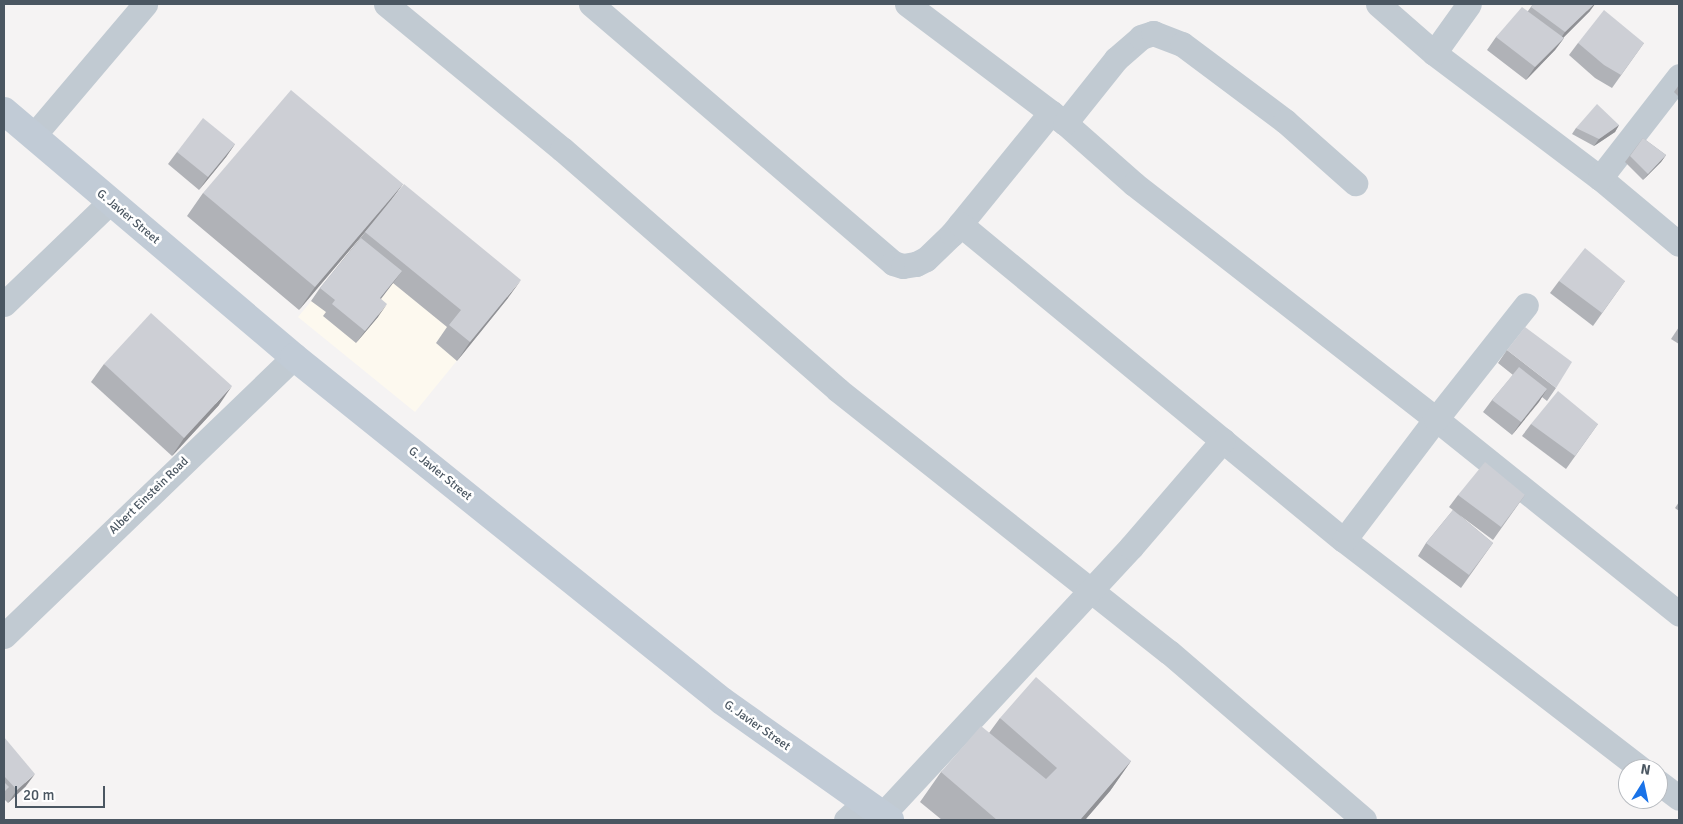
<!DOCTYPE html>
<html>
<head>
<meta charset="utf-8">
<style>
  body { margin:0 }
  #map { position:relative; width:1683px; height:824px; overflow:hidden; background:#f5f3f3; font-family:Signika,sans-serif }
  div>[style] { position:absolute }
  .commercial>* { inset:0; background:#fdf9ef }
  .street>* { height:25px; margin:-12.5px; padding:0 12.5px; transform-origin:12.5px; border-radius:12.5px; background:#c1cad2 }
  .secondary>* { height:28px; margin:-14px; padding:0 14px; transform-origin:14px; border-radius:14px; background:#c1cbd6 }
  .wall>* { inset:0; background:#b0b2b7 }
  .shaded-wall>* { inset:0; background:#909195 }
  .building>* { inset:0; background:#cdcfd5 }
  span { translate:-50% -50%; white-space:nowrap; text-align:center; line-height:1.15; -webkit-text-stroke:5px #fff; paint-order:stroke }
  .street-label { font-size:12px; color:#4a5661 }
  .frame { position:absolute; inset:0; border:5px solid #4a5661; pointer-events:none }
  .north { position:absolute; left:1618px; top:759px; width:50px; height:50px; box-sizing:border-box; background:#fff; border:1px solid #b7bbc0; border-radius:50%; rotate:10deg; font-size:14px; font-weight:700; line-height:20px; text-align:center; color:#4a5661 }
  .north::after { content:''; display:block; margin:auto; width:18px; height:22px; background:#1a73e8; clip-path:polygon(50% 0,100% 100%,50% 72%,0 100%) }
  .scale { position:absolute; left:15px; top:786px; width:90px; height:22px; box-sizing:border-box; border:2px solid #4a5661; border-top:0; padding-left:6px; font-size:15px; line-height:18px; white-space:nowrap; color:#4a5661; -webkit-text-stroke:4px #fff; paint-order:stroke }
</style>
</head>
<body>
<div id="map">
  <div class="commercial">
    <div style="clip-path:polygon(353px 251px,508px 298px,415px 412px,298px 317px)"></div>
  </div>
  <div class="street">
    <div style="left:386px;top:4px;width:228px;rotate:39.5deg"></div>
    <div style="left:562px;top:149px;width:366px;rotate:41.1deg"></div>
    <div style="left:838px;top:390px;width:422px;rotate:38.4deg"></div>
    <div style="left:1169px;top:652px;width:257px;rotate:40.7deg"></div>
    <div style="left:591px;top:4px;width:398px;rotate:40.6deg"></div>
    <div style="left:893px;top:263px;width:10px;rotate:17deg"></div>
    <div style="left:903px;top:266px;width:13px;rotate:-9deg"></div>
    <div style="left:916px;top:264px;width:11px;rotate:-27deg"></div>
    <div style="left:926px;top:259px;width:36px;rotate:-44deg"></div>
    <div style="left:952px;top:234px;width:157px;rotate:-50.9deg"></div>
    <div style="left:907px;top:4px;width:198px;rotate:37deg"></div>
    <div style="left:1065px;top:123px;width:92px;rotate:41.5deg"></div>
    <div style="left:1134px;top:184px;width:383px;rotate:37.9deg"></div>
    <div style="left:1436px;top:419px;width:312px;rotate:38.7deg"></div>
    <div style="left:1378px;top:4px;width:74px;rotate:41.2deg"></div>
    <div style="left:1434px;top:53px;width:208px;rotate:37deg"></div>
    <div style="left:1600px;top:178px;width:103px;rotate:39.9deg"></div>
    <div style="left:1434px;top:53px;width:60px;rotate:-54.5deg"></div>
    <div style="left:1065px;top:123px;width:82px;rotate:-51.4deg"></div>
    <div style="left:1116px;top:59px;width:33px;rotate:-41deg"></div>
    <div style="left:1141px;top:37px;width:13px;rotate:-18deg"></div>
    <div style="left:1153px;top:33px;width:31px;rotate:21deg"></div>
    <div style="left:1182px;top:44px;width:129px;rotate:36.8deg"></div>
    <div style="left:1285px;top:121px;width:94px;rotate:41.5deg"></div>
    <div style="left:34px;top:135px;width:172px;rotate:-49.7deg"></div>
    <div style="left:1600px;top:178px;width:129px;rotate:-52.2deg"></div>
    <div style="left:960px;top:224px;width:497px;rotate:39.5deg"></div>
    <div style="left:1344px;top:540px;width:375px;rotate:37.6deg"></div>
    <div style="left:4px;top:304px;width:147px;rotate:-43.9deg"></div>
    <div style="left:1344px;top:540px;width:152px;rotate:-52.8deg"></div>
    <div style="left:1436px;top:419px;width:145px;rotate:-51.7deg"></div>
    <div style="left:4px;top:636px;width:402px;rotate:-43.9deg"></div>
    <div style="left:1658px;top:782px;width:26px;rotate:37deg"></div>
    <div style="left:883px;top:814px;width:364px;rotate:-47.1deg"></div>
    <div style="left:1131px;top:547px;width:141px;rotate:-49.3deg"></div>
    <div style="left:846px;top:820px;width:26px;rotate:-43deg"></div>
  </div>
  <div class="secondary">
    <div style="left:4px;top:111px;width:380px;rotate:40.3deg"></div>
    <div style="left:294px;top:357px;width:549px;rotate:38.79deg"></div>
    <div style="left:722px;top:701px;width:206px;rotate:35.3deg"></div>
  </div>
  <div class="wall">
    <div style="clip-path:polygon(1533px 4px,1590px 11px,1564px 37px,1564px 38px,1555px 50px,1526px 80px,1487px 50px,1496px 37px,1528px 11px)"></div>
    <div style="clip-path:polygon(1578px 43px,1644px 43px,1612px 88px,1595px 78px,1569px 55px)"></div>
    <div style="clip-path:polygon(1679px 85px,1679px 97px,1674px 92px)"></div>
    <div style="clip-path:polygon(1619px 125px,1615px 132px,1594px 146px,1572px 134px,1576px 128px)"></div>
    <div style="clip-path:polygon(1643px 138px,1666px 155px,1661px 162px,1643px 180px,1625px 162px)"></div>
    <div style="clip-path:polygon(235px 144px,226px 157px,199px 190px,168px 164px,177px 152px)"></div>
    <div style="clip-path:polygon(403px 184px,392px 199px,508px 298px,457px 361px,436px 343px,447px 327px,393px 283px,381px 299px,378px 317px,356px 343px,323px 316px,326px 312px,311px 301px,320px 288px,371px 225px,299px 310px,187px 216px,203px 193px)"></div>
    <div style="clip-path:polygon(1559px 281px,1625px 281px,1593px 326px,1550px 293px)"></div>
    <div style="clip-path:polygon(1679px 327px,1679px 344px,1671px 339px)"></div>
    <div style="clip-path:polygon(1507px 350px,1556px 388px,1547px 401px,1542px 397px,1512px 435px,1483px 412px,1492px 400px,1513px 375px,1498px 363px)"></div>
    <div style="clip-path:polygon(104px 364px,219px 405px,172px 456px,91px 382px)"></div>
    <div style="clip-path:polygon(1531px 424px,1598px 424px,1566px 469px,1522px 436px)"></div>
    <div style="clip-path:polygon(1458px 495px,1525px 495px,1493px 540px,1458px 514px,1493px 543px,1461px 588px,1418px 556px,1426px 543px,1453px 510px,1449px 507px)"></div>
    <div style="clip-path:polygon(1679px 502px,1679px 511px,1675px 508px)"></div>
    <div style="clip-path:polygon(1000px 718px,1131px 761px,1110px 791px,1085px 820px,942px 820px,920px 802px,941px 772px,989px 733px)"></div>
    <div style="clip-path:polygon(4px 737px,26px 786px,8px 803px,4px 799px)"></div>
  </div>
  <div class="shaded-wall">
    <div style="clip-path:polygon(1594px 4px,1595px 4px,1590px 11px,1556px 45px,1565px 32px)"></div>
    <div style="clip-path:polygon(1564px 38px,1555px 50px,1526px 80px,1535px 67px)"></div>
    <div style="clip-path:polygon(1619px 125px,1615px 132px,1594px 146px,1599px 139px)"></div>
    <div style="clip-path:polygon(235px 144px,226px 157px,199px 190px,208px 177px)"></div>
    <div style="clip-path:polygon(1666px 155px,1661px 162px,1643px 180px,1648px 174px)"></div>
    <div style="clip-path:polygon(403px 184px,387px 206px,299px 310px,315px 287px)"></div>
    <div style="clip-path:polygon(402px 271px,393px 283px,371px 311px,380px 298px)"></div>
    <div style="clip-path:polygon(521px 280px,508px 298px,457px 361px,470px 342px)"></div>
    <div style="clip-path:polygon(387px 304px,378px 317px,356px 343px,365px 331px)"></div>
    <div style="clip-path:polygon(232px 386px,219px 405px,172px 456px,184px 438px)"></div>
    <div style="clip-path:polygon(1547px 389px,1539px 402px,1512px 435px,1521px 422px)"></div>
    <div style="clip-path:polygon(1131px 761px,1110px 791px,1085px 820px,1080px 820px)"></div>
    <div style="clip-path:polygon(35px 774px,26px 786px,8px 803px,17px 790px)"></div>
  </div>
  <div class="building">
    <div style="clip-path:polygon(1533px 4px,1594px 4px,1565px 32px,1531px 7px)"></div>
    <div style="clip-path:polygon(1522px 7px,1564px 38px,1535px 67px,1496px 37px)"></div>
    <div style="clip-path:polygon(1604px 10px,1644px 43px,1621px 75px,1604px 65px,1578px 43px)"></div>
    <div style="clip-path:polygon(291px 90px,403px 184px,315px 287px,203px 193px)"></div>
    <div style="clip-path:polygon(1597px 104px,1619px 125px,1599px 139px,1576px 128px)"></div>
    <div style="clip-path:polygon(203px 118px,235px 144px,208px 177px,177px 152px)"></div>
    <div style="clip-path:polygon(1643px 138px,1666px 155px,1648px 174px,1630px 156px)"></div>
    <div style="clip-path:polygon(404px 184px,521px 280px,470px 342px,449px 325px,461px 310px,365px 232px)"></div>
    <div style="clip-path:polygon(361px 238px,402px 271px,380px 298px,387px 304px,365px 331px,332px 304px,335px 300px,320px 288px)"></div>
    <div style="clip-path:polygon(1585px 248px,1625px 281px,1602px 313px,1559px 281px)"></div>
    <div style="clip-path:polygon(151px 313px,232px 386px,184px 438px,104px 364px)"></div>
    <div style="clip-path:polygon(1525px 327px,1572px 362px,1556px 388px,1507px 350px)"></div>
    <div style="clip-path:polygon(1519px 367px,1547px 389px,1521px 422px,1492px 400px)"></div>
    <div style="clip-path:polygon(1558px 391px,1598px 424px,1575px 456px,1531px 424px)"></div>
    <div style="clip-path:polygon(1485px 462px,1525px 495px,1501px 527px,1458px 495px)"></div>
    <div style="clip-path:polygon(1453px 510px,1493px 543px,1469px 575px,1426px 543px)"></div>
    <div style="clip-path:polygon(1036px 677px,1131px 761px,1080px 820px,997px 820px,941px 772px,981px 726px,1046px 779px,1057px 768px,1000px 718px)"></div>
    <div style="clip-path:polygon(4px 737px,35px 774px,17px 790px,4px 776px)"></div>
    <div style="clip-path:polygon(4px 782px,9px 787px,4px 792px)"></div>
  </div>
  <div class="street-label">
    <span style="left:128px;top:217px;rotate:40deg">G. Javier Street</span>
    <span style="left:440px;top:474px;rotate:39deg">G. Javier Street</span>
    <span style="left:149px;top:496px;rotate:-44deg">Albert Einstein Road</span>
    <span style="left:757px;top:726px;rotate:35deg">G. Javier Street</span>
  </div>
  <div class="frame"></div>
  <div class="north">N</div>
  <div class="scale">20 m</div>
</div>
</body>
</html>
